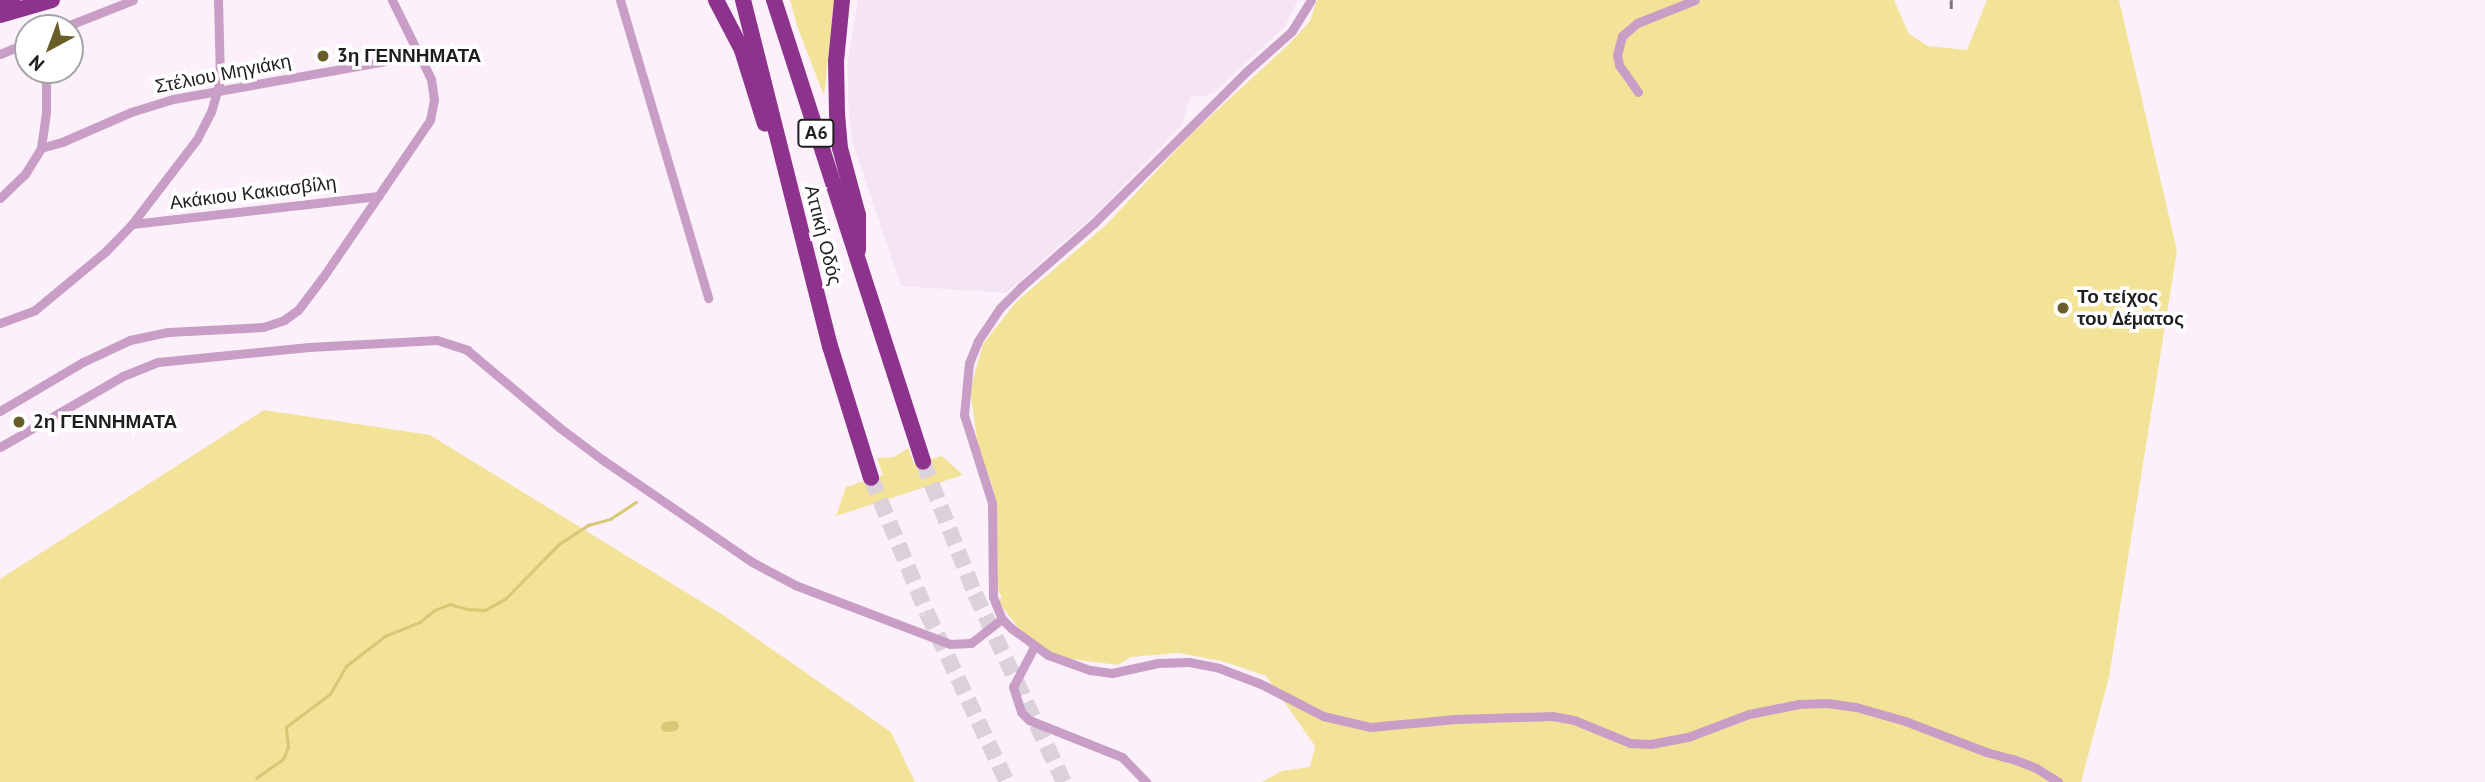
<!DOCTYPE html>
<html>
<head>
<meta charset="utf-8">
<style>
  body { margin:0 }
  #map { position:relative; width:2485px; height:782px; overflow:hidden; background:#fcf1fb; font-family:"PT Sans",sans-serif }
  div>[style] { position:absolute }
  .built>* { inset:0; background:#f5e4f4 }
  .green>* { inset:0; background:#f3e399 }
  .stream>* { height:2.5px; margin:-1.25px; padding:0 1.25px; transform-origin:1.25px; border-radius:1.25px; background:#d8c775 }
  .canal>* { height:10px; margin:-5px; padding:0 5px; transform-origin:5px; border-radius:5px; background:#d8c775 }
  .highway-tunnel>* { height:16px; margin-top:-8px; transform-origin:0; background:repeating-linear-gradient(90deg,#dbd1da 0 16px,transparent 0 24px) }
  .street>* { height:9px; margin:-4.5px; padding:0 4.5px; transform-origin:4.5px; border-radius:4.5px; background:#c99ec6 }
  .highway>* { height:16px; margin:-8px; padding:0 8px; transform-origin:8px; border-radius:8px; background:#8d338d }
  .rail>* { height:2.5px; margin-top:-1.25px; transform-origin:0; background:repeating-linear-gradient(90deg,#7d777d 0 9px,transparent 0 18px) }
  .dots>* { width:19px; height:19px; translate:-50% -50%; box-sizing:border-box; border:4px solid #fff; border-radius:50% }
  span { translate:-50% -50%; white-space:nowrap; text-align:center; line-height:1.15; -webkit-text-stroke:7px #fff; paint-order:stroke }
  .shield-label span { padding:2px 5px; background:#fff; border:2px solid; border-radius:5px; -webkit-text-stroke-width:0 }
  .shield-label { font-size:18px; color:#211e21; font-weight:700 }
  .poi-label { font-size:19px; color:#211e21; font-weight:700 }
  .left { translate:0 -50%; text-align:left }
  .street-label { font-size:19px; color:#211e21 }
  .north { position:absolute; left:14px; top:14px; width:70px; height:70px; box-sizing:border-box; background:#fff; border:2px solid #a6a5a6; border-radius:50%; rotate:221deg; font-size:19px; font-weight:700; line-height:28px; text-align:center; color:#211e21 }
  .north::after { content:''; display:block; margin:auto; width:24px; height:32px; background:#695e2a; clip-path:polygon(50% 0,100% 100%,50% 72%,0 100%) }
</style>
</head>
<body>
<div id="map">
  <div class="built">
    <div style="clip-path:polygon(858px 0,1298px 0,1285px 26px,1215px 92px,1202px 97px,1191px 95px,1182px 125px,1098px 212px,1006px 293px,901px 286px,852px 140px,848px 103px,848px 60px)"></div>
  </div>
  <div class="green">
    <div style="clip-path:polygon(790px 0,834px 0,824px 96px,797px 26px)"></div>
    <div style="clip-path:polygon(1317px 0,1894px 0,1909px 34px,1928px 46px,1967px 50px,1987px 0,2119px 0,2177px 251px,2109px 677px,2081px 782px,1262px 782px,1282px 771px,1310px 767px,1315px 746px,1266px 676px,1222px 661px,1178px 653px,1131px 657px,1118px 665px,1071px 659px,1056px 656px,1024px 635px,997px 600px,1002px 598px,996px 585px,997px 522px,993px 488px,978px 447px,970px 390px,983px 344px,1016px 302px,1106px 225px,1192px 133px,1288px 45px,1310px 21px)"></div>
    <div style="clip-path:polygon(264px 410px,430px 435px,723px 615px,891px 732px,915px 782px,0 782px,0 579px)"></div>
    <div style="clip-path:polygon(908px 448px,914px 464px,942px 456px,963px 475px,836px 516px,846px 487px,883px 475px,877px 458px,894px 457px)"></div>
  </div>
  <div class="stream">
    <div style="left:256px;top:778px;width:33px;rotate:-35deg"></div>
    <div style="left:283px;top:759px;width:13px;rotate:-67deg"></div>
    <div style="left:288px;top:747px;width:20px;rotate:-96deg"></div>
    <div style="left:286px;top:727px;width:55px;rotate:-36.9deg"></div>
    <div style="left:330px;top:694px;width:32px;rotate:-60deg"></div>
    <div style="left:346px;top:666px;width:49px;rotate:-37.6deg"></div>
    <div style="left:385px;top:636px;width:38px;rotate:-22deg"></div>
    <div style="left:420px;top:622px;width:19px;rotate:-39deg"></div>
    <div style="left:435px;top:610px;width:16px;rotate:-22deg"></div>
    <div style="left:450px;top:604px;width:18px;rotate:16deg"></div>
    <div style="left:467px;top:609px;width:18px;rotate:3deg"></div>
    <div style="left:485px;top:610px;width:23px;rotate:-29deg"></div>
    <div style="left:505px;top:599px;width:77px;rotate:-45.5deg"></div>
    <div style="left:559px;top:544px;width:35px;rotate:-33deg"></div>
    <div style="left:588px;top:525px;width:23px;rotate:-15deg"></div>
    <div style="left:610px;top:519px;width:31px;rotate:-33deg"></div>
  </div>
  <div class="canal">
    <div style="left:666px;top:727px;width:8px;rotate:-7deg"></div>
  </div>
  <div class="highway-tunnel">
    <div style="left:923px;top:462px;width:142px;rotate:68.5deg"></div>
    <div style="left:975px;top:594px;width:208px;rotate:64.7deg"></div>
    <div style="left:871px;top:478px;width:146px;rotate:67.5deg"></div>
    <div style="left:927px;top:613px;width:187px;rotate:64.7deg"></div>
  </div>
  <div class="street">
    <div style="left:620px;top:0;width:311px;rotate:73.5deg"></div>
    <div style="left:1311px;top:0;width:36px;rotate:122deg"></div>
    <div style="left:1292px;top:31px;width:60px;rotate:138.4deg"></div>
    <div style="left:1247px;top:71px;width:216px;rotate:135.2deg"></div>
    <div style="left:1094px;top:223px;width:97px;rotate:138.8deg"></div>
    <div style="left:1021px;top:287px;width:30px;rotate:135deg"></div>
    <div style="left:1000px;top:308px;width:40px;rotate:124deg"></div>
    <div style="left:978px;top:341px;width:24px;rotate:112deg"></div>
    <div style="left:969px;top:363px;width:52px;rotate:95.5deg"></div>
    <div style="left:964px;top:415px;width:92px;rotate:72.3deg"></div>
    <div style="left:992px;top:503px;width:94px;rotate:89.4deg"></div>
    <div style="left:993px;top:597px;width:24px;rotate:68deg"></div>
    <div style="left:1002px;top:619px;width:13px;rotate:45deg"></div>
    <div style="left:1011px;top:628px;width:46px;rotate:36.1deg"></div>
    <div style="left:1048px;top:655px;width:45px;rotate:19.7deg"></div>
    <div style="left:1090px;top:670px;width:22px;rotate:8deg"></div>
    <div style="left:1112px;top:673px;width:47px;rotate:-12.3deg"></div>
    <div style="left:1158px;top:663px;width:31px;rotate:-2deg"></div>
    <div style="left:1189px;top:662px;width:31px;rotate:11deg"></div>
    <div style="left:1219px;top:668px;width:45px;rotate:20.9deg"></div>
    <div style="left:1261px;top:684px;width:70px;rotate:27.3deg"></div>
    <div style="left:1323px;top:716px;width:48px;rotate:13.2deg"></div>
    <div style="left:1370px;top:727px;width:86px;rotate:-5.3deg"></div>
    <div style="left:1456px;top:719px;width:96px;rotate:-1.8deg"></div>
    <div style="left:1552px;top:716px;width:22px;rotate:10deg"></div>
    <div style="left:1574px;top:720px;width:61px;rotate:22.3deg"></div>
    <div style="left:1630px;top:743px;width:21px;rotate:3deg"></div>
    <div style="left:1651px;top:744px;width:38px;rotate:-11deg"></div>
    <div style="left:1688px;top:737px;width:65px;rotate:-20.7deg"></div>
    <div style="left:1749px;top:714px;width:51px;rotate:-11.3deg"></div>
    <div style="left:1799px;top:704px;width:28px;rotate:-2deg"></div>
    <div style="left:1827px;top:703px;width:29px;rotate:8deg"></div>
    <div style="left:1856px;top:707px;width:51px;rotate:15.9deg"></div>
    <div style="left:1905px;top:721px;width:87px;rotate:20.9deg"></div>
    <div style="left:1986px;top:752px;width:28px;rotate:15deg"></div>
    <div style="left:2013px;top:759px;width:25px;rotate:21deg"></div>
    <div style="left:2036px;top:768px;width:26px;rotate:32deg"></div>
    <div style="left:62px;top:28px;width:76px;rotate:-21.5deg"></div>
    <div style="left:0;top:54px;width:30px;rotate:-23deg"></div>
    <div style="left:1638px;top:92px;width:33px;rotate:-125deg"></div>
    <div style="left:1619px;top:65px;width:10px;rotate:-101deg"></div>
    <div style="left:1617px;top:55px;width:20px;rotate:-75deg"></div>
    <div style="left:1622px;top:36px;width:20px;rotate:-41deg"></div>
    <div style="left:1637px;top:23px;width:62px;rotate:-21.6deg"></div>
    <div style="left:41px;top:148px;width:22px;rotate:-16deg"></div>
    <div style="left:62px;top:142px;width:75px;rotate:-23.5deg"></div>
    <div style="left:131px;top:112px;width:44px;rotate:-17.2deg"></div>
    <div style="left:173px;top:99px;width:250px;rotate:-10.1deg"></div>
    <div style="left:0;top:198px;width:35px;rotate:-44deg"></div>
    <div style="left:25px;top:174px;width:31px;rotate:-58deg"></div>
    <div style="left:41px;top:148px;width:36px;rotate:-82deg"></div>
    <div style="left:46px;top:112px;width:28px;rotate:-90deg"></div>
    <div style="left:46px;top:84px;width:15px;rotate:-106deg"></div>
    <div style="left:132px;top:224px;width:248px;rotate:-6.5deg"></div>
    <div style="left:0;top:323px;width:37px;rotate:-20deg"></div>
    <div style="left:35px;top:310px;width:92px;rotate:-39.7deg"></div>
    <div style="left:106px;top:251px;width:37px;rotate:-46deg"></div>
    <div style="left:132px;top:224px;width:107px;rotate:-52.6deg"></div>
    <div style="left:197px;top:139px;width:30px;rotate:-63deg"></div>
    <div style="left:211px;top:112px;width:33px;rotate:-74deg"></div>
    <div style="left:220px;top:80px;width:80px;rotate:-91.4deg"></div>
    <div style="left:0;top:411px;width:96px;rotate:-30.6deg"></div>
    <div style="left:83px;top:362px;width:52px;rotate:-25.1deg"></div>
    <div style="left:130px;top:340px;width:39px;rotate:-12deg"></div>
    <div style="left:168px;top:332px;width:95px;rotate:-3deg"></div>
    <div style="left:263px;top:327px;width:22px;rotate:-18deg"></div>
    <div style="left:284px;top:320px;width:17px;rotate:-36deg"></div>
    <div style="left:298px;top:310px;width:41px;rotate:-52.9deg"></div>
    <div style="left:323px;top:277px;width:190px;rotate:-55.7deg"></div>
    <div style="left:430px;top:120px;width:20px;rotate:-79deg"></div>
    <div style="left:434px;top:100px;width:21px;rotate:-98deg"></div>
    <div style="left:431px;top:79px;width:88px;rotate:-116.3deg"></div>
    <div style="left:0;top:447px;width:142px;rotate:-30deg"></div>
    <div style="left:123px;top:376px;width:38px;rotate:-22deg"></div>
    <div style="left:158px;top:362px;width:152px;rotate:-5.7deg"></div>
    <div style="left:309px;top:347px;width:128px;rotate:-3.1deg"></div>
    <div style="left:437px;top:340px;width:32px;rotate:18deg"></div>
    <div style="left:467px;top:350px;width:121px;rotate:40deg"></div>
    <div style="left:560px;top:428px;width:54px;rotate:36.7deg"></div>
    <div style="left:603px;top:460px;width:181px;rotate:34.4deg"></div>
    <div style="left:752px;top:562px;width:49px;rotate:28.1deg"></div>
    <div style="left:795px;top:585px;width:166px;rotate:20.8deg"></div>
    <div style="left:950px;top:644px;width:21px;rotate:-3deg"></div>
    <div style="left:971px;top:643px;width:39px;rotate:-38deg"></div>
    <div style="left:1034px;top:647px;width:45px;rotate:117.7deg"></div>
    <div style="left:1013px;top:687px;width:26px;rotate:72deg"></div>
    <div style="left:1021px;top:712px;width:11px;rotate:45deg"></div>
    <div style="left:1029px;top:720px;width:100px;rotate:21.7deg"></div>
    <div style="left:1122px;top:757px;width:35px;rotate:46deg"></div>
  </div>
  <div class="highway">
    <div style="left:716px;top:0;width:56px;rotate:62.5deg"></div>
    <div style="left:742px;top:50px;width:77px;rotate:72.7deg"></div>
    <div style="left:743px;top:0;width:357px;rotate:75.9deg"></div>
    <div style="left:830px;top:346px;width:138px;rotate:72.7deg"></div>
    <div style="left:774px;top:0;width:485px;rotate:72.1deg"></div>
    <div style="left:842px;top:0;width:61px;rotate:95.6deg"></div>
    <div style="left:836px;top:61px;width:53px;rotate:88.9deg"></div>
    <div style="left:837px;top:114px;width:34px;rotate:85deg"></div>
    <div style="left:840px;top:148px;width:69px;rotate:75deg"></div>
    <div style="left:858px;top:215px;width:35px;rotate:90deg"></div>
    <div style="left:0;top:4px;width:13px;rotate:-18deg"></div>
    <div style="left:0;top:15px;width:54px;rotate:-16.1deg"></div>
  </div>
  <div class="rail">
    <div style="left:1951px;top:9px;width:9px;rotate:-90deg"></div>
  </div>
  <div class="dots">
    <div style="left:323px;top:56px;background:#695e2a"></div>
    <div style="left:2063px;top:308px;background:#695e2a"></div>
    <div style="left:19px;top:422px;background:#695e2a"></div>
  </div>
  <div class="shield-label">
    <span style="left:816px;top:133px">Α6</span>
  </div>
  <div class="poi-label">
    <span class="left" style="left:337px;top:56px">3η ΓΕΝΝΗΜΑΤΑ</span>
    <span class="left" style="left:2077px;top:308px">Το τείχος<br>του Δέματος</span>
    <span class="left" style="left:33px;top:422px">2η ΓΕΝΝΗΜΑΤΑ</span>
  </div>
  <div class="street-label">
    <span style="left:223px;top:74px;rotate:-11deg">Στέλιου Μηγιάκη</span>
    <span style="left:253px;top:193px;rotate:-7deg">Ακάκιου Κακιασβίλη</span>
    <span style="left:823px;top:235px;rotate:76deg">Αττική Οδός</span>
  </div>
  <div class="north">N</div>
</div>
</body>
</html>
